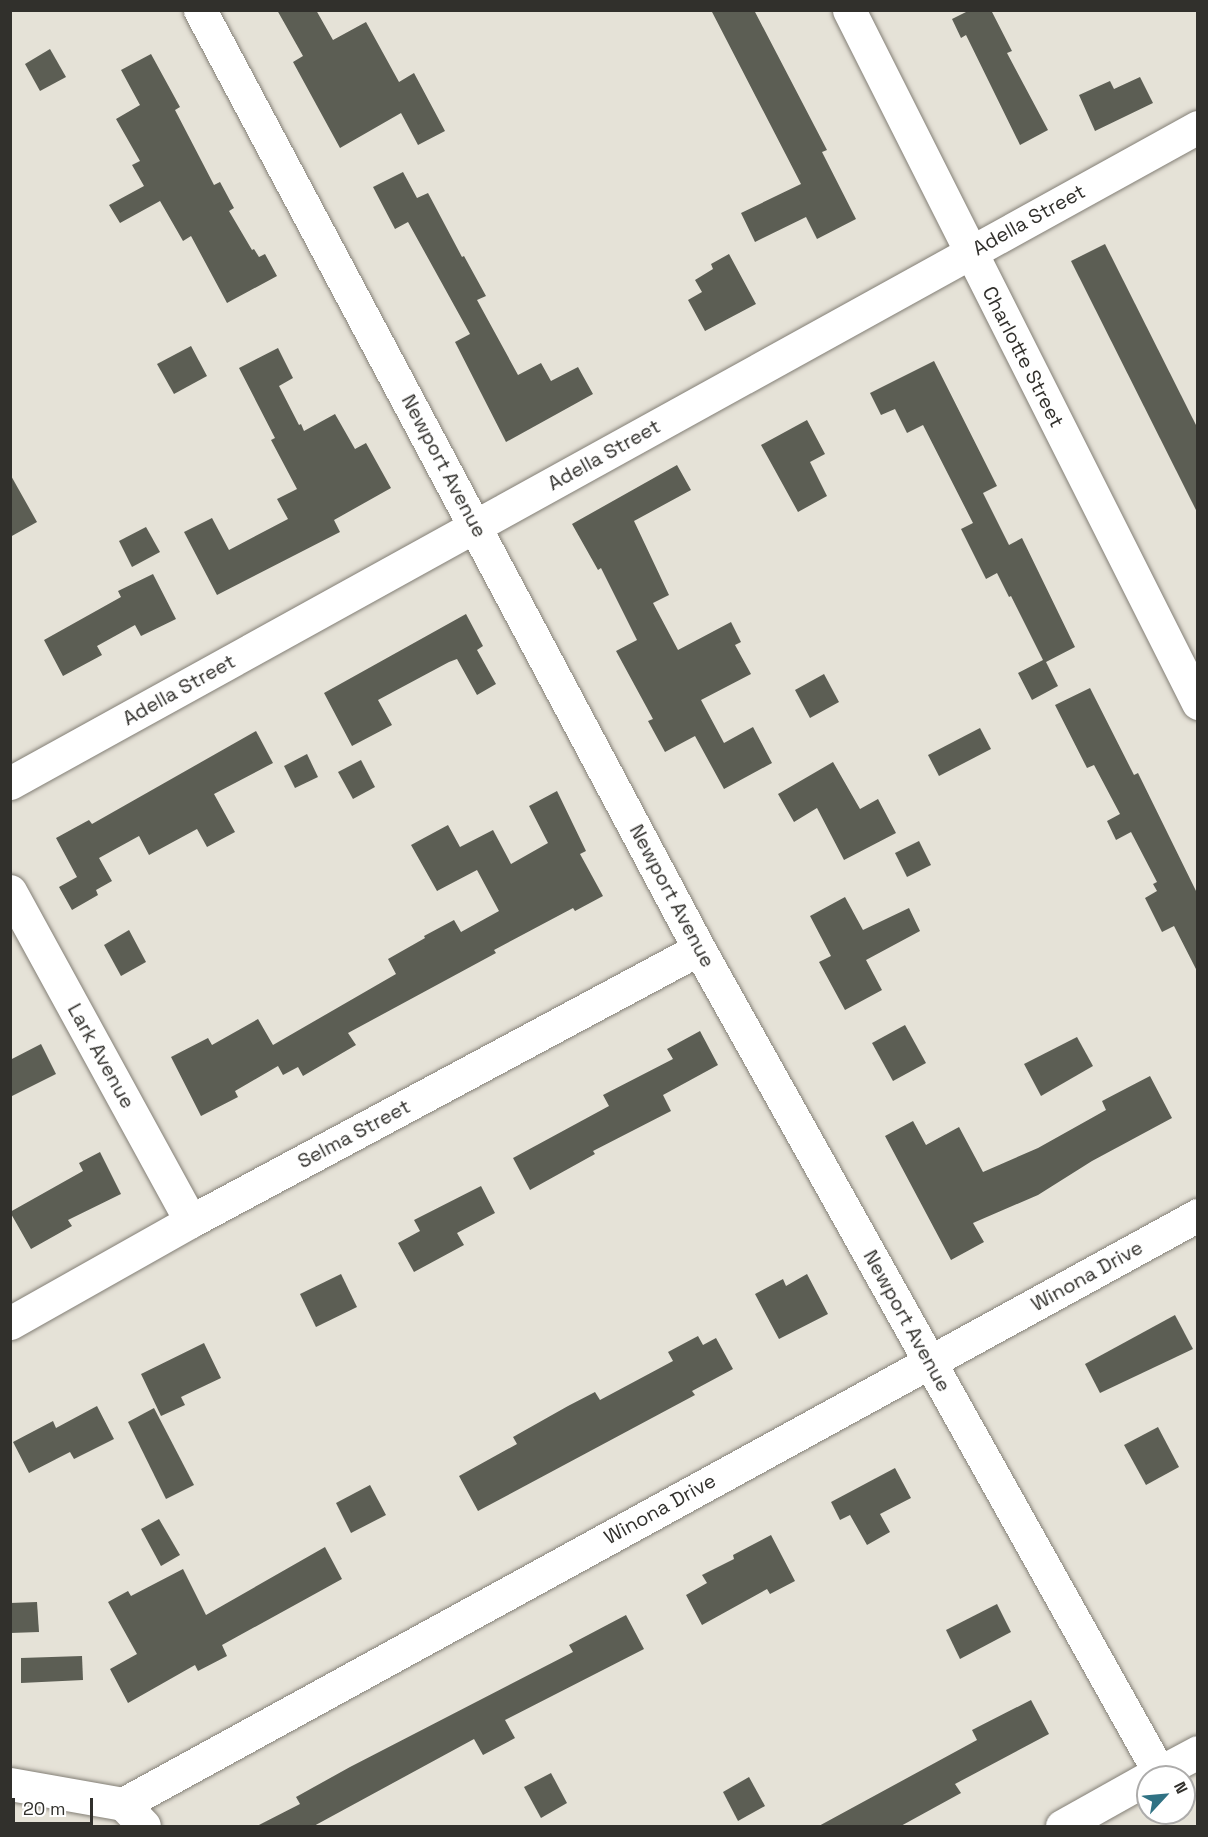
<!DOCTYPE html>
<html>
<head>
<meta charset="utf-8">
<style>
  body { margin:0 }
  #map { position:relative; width:1208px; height:1837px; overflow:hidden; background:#e5e2d7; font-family:"Space Grotesk",sans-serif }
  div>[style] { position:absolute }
  .building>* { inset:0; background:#5c5e54 }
  .roads { filter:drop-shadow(0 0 2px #837f76) drop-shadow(0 0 2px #837f76) }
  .minor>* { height:33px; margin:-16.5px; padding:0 16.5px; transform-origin:16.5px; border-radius:16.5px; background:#fff }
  span { translate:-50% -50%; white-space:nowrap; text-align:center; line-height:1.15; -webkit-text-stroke:6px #fff; paint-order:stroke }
  .street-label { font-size:20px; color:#31302c }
  .frame { position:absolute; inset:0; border:12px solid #31302c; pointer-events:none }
  .north { position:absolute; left:1136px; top:1765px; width:60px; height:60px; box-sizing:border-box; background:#fff; border:2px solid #adacab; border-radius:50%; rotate:64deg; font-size:16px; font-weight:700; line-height:24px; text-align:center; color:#31302c }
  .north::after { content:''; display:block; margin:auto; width:21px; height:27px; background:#307284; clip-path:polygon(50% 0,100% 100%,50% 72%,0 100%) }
  .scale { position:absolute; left:12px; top:1798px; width:81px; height:27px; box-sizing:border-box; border:3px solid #31302c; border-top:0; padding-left:8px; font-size:18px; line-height:21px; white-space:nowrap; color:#31302c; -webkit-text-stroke:4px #fff; paint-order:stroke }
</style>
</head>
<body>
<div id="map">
  <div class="building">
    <div style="clip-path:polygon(277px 10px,316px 10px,333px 40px,366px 22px,399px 82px,414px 73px,445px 131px,418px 145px,401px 113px,340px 148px,293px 62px,303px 56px)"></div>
    <div style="clip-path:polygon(711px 10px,754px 10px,827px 150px,822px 152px,856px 219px,817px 239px,806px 217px,755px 242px,741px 213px,801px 184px)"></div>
    <div style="clip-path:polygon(970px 10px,991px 10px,1012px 51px,1007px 53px,1048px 130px,1020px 145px,966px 35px,961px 38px,952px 19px)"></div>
    <div style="clip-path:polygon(50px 49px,66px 77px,40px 91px,25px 64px)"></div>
    <div style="clip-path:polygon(151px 54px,180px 107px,175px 110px,214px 185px,220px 182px,234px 208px,229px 211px,252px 250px,254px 249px,259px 257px,265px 254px,277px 276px,227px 303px,191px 236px,183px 241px,160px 201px,120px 223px,109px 205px,144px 186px,132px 165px,140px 161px,116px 119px,140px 105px,121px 70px)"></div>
    <div style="clip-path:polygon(1140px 77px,1153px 103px,1095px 131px,1079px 95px,1110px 81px,1114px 89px)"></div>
    <div style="clip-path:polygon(403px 172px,417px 198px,428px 193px,462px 257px,464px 256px,486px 296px,477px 300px,518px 375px,541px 363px,551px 381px,578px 367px,593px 394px,506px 442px,455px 342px,470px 334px,408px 222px,395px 229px,373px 187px)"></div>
    <div style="clip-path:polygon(1105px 244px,1197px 427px,1197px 512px,1071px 261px)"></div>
    <div style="clip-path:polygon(729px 254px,756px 304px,705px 331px,688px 300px,702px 292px,695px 280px,713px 269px,711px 264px)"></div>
    <div style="clip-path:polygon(191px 346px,207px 376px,174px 394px,157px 364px)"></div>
    <div style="clip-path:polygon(278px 348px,293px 378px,279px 386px,299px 425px,301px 424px,304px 431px,335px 414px,355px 449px,366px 443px,391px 488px,334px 520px,340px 532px,217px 595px,184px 532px,212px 518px,229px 550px,288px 519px,277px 499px,297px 489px,271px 440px,275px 438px,239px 368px)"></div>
    <div style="clip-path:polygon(934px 361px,997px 486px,983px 493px,1009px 545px,1022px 538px,1075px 647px,1046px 662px,1058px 686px,1032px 700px,1018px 673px,1043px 660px,1011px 596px,1009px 597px,997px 573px,986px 579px,961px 529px,973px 523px,923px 425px,907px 433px,895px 409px,881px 415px,870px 393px)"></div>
    <div style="clip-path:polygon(807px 420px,825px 454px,810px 462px,827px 496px,798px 512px,761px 445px)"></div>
    <div style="clip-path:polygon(677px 465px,691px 490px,634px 521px,669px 595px,653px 603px,678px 650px,731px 622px,741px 642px,735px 645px,751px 674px,701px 700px,724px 743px,753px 727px,772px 763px,724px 789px,695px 736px,665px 752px,648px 721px,653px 719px,616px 651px,637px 640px,601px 568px,598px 570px,572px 524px)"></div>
    <div style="clip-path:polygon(10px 474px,37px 522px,10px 537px)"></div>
    <div style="clip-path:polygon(146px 527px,160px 552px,132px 567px,119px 541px)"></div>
    <div style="clip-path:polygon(153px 574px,176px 619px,141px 636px,135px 625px,97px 646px,102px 655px,63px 676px,44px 640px,121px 597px,118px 591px)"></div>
    <div style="clip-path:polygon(466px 614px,483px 646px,477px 650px,496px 684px,477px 695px,457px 659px,449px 662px,378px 700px,392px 725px,352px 746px,324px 693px)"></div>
    <div style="clip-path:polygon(824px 674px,839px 702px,810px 718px,795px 690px)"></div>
    <div style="clip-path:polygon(1090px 688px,1134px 775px,1138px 773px,1197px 893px,1197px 971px,1174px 926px,1162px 932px,1145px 898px,1157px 891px,1153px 884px,1157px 882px,1131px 832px,1116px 840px,1107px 821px,1120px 814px,1094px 765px,1087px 768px,1055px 705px)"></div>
    <div style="clip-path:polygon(980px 728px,991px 749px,939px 776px,928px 755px)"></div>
    <div style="clip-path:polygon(256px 731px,273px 763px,214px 794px,235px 832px,207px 847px,197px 829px,149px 855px,139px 836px,99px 858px,112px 881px,96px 890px,98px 895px,72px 910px,59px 887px,77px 877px,56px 838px,89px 820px,92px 824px)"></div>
    <div style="clip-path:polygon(307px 754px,318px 777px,295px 788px,284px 766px)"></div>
    <div style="clip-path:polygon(361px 760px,375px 787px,353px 799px,338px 772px)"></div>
    <div style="clip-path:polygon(833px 762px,860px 809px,878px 799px,896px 833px,844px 860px,817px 808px,794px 822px,778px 794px)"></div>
    <div style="clip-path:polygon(557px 791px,586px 851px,580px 854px,603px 896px,575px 911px,573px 908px,494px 950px,496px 953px,348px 1033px,356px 1045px,303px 1076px,298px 1067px,283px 1075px,278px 1066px,235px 1091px,238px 1097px,201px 1116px,171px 1057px,208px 1038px,212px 1045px,258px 1019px,273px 1045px,396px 974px,388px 959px,425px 938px,424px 936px,454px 920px,461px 932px,499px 911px,477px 870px,437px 891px,411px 845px,448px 825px,460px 847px,493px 830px,511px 864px,548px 843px,529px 806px)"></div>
    <div style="clip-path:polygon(919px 841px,931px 865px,907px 877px,895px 853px)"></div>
    <div style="clip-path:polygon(845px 897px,863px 930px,909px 908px,920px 931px,866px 960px,882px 990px,845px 1010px,819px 962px,831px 956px,810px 916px)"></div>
    <div style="clip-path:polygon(129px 930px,146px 962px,121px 976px,104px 945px)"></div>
    <div style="clip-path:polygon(905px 1025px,926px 1063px,893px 1081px,872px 1043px)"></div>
    <div style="clip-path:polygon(700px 1031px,718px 1065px,663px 1095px,671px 1111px,593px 1151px,595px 1154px,530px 1190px,513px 1158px,609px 1106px,603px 1095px,673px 1059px,667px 1049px)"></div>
    <div style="clip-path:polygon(1077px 1037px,1093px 1066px,1041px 1096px,1024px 1064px)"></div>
    <div style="clip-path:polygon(41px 1044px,56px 1074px,10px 1097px,10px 1060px)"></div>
    <div style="clip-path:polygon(1150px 1076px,1172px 1118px,1092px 1161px,1038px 1195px,973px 1223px,984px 1242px,951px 1260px,885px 1136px,913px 1121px,926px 1145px,959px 1127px,983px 1172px,1038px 1148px,1106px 1110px,1102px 1101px)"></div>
    <div style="clip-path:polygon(100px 1152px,121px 1194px,68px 1220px,72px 1226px,31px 1249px,10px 1212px,83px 1171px,79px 1163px)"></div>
    <div style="clip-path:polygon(481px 1186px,495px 1213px,457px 1233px,464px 1245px,414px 1272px,398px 1243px,420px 1231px,414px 1220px)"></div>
    <div style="clip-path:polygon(341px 1274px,357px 1307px,316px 1327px,300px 1294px)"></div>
    <div style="clip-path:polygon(807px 1274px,828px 1314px,779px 1339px,755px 1294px,783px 1279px,786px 1286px)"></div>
    <div style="clip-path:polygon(1175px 1315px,1193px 1349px,1100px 1393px,1085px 1364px)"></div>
    <div style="clip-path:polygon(698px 1336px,703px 1345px,716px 1338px,733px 1369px,692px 1391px,695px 1395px,478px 1511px,459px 1476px,517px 1444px,513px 1437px,568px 1406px,595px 1392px,600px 1400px,673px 1361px,668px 1352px)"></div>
    <div style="clip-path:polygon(204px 1343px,221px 1378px,181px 1397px,185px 1405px,161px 1416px,141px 1374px)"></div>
    <div style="clip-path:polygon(97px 1406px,114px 1439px,74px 1459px,70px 1452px,29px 1473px,13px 1442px,53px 1421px,56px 1428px)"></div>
    <div style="clip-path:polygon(154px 1408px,194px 1485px,166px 1499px,128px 1422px)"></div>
    <div style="clip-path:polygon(1158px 1427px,1179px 1467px,1146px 1485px,1124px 1445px)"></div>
    <div style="clip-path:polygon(895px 1468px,911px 1498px,880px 1514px,890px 1532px,867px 1545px,850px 1515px,840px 1520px,831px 1502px)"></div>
    <div style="clip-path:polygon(370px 1485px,386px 1515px,351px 1533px,336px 1503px)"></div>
    <div style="clip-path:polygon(159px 1519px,180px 1555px,161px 1566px,141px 1529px)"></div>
    <div style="clip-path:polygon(771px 1535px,795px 1581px,770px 1594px,767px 1589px,702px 1625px,686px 1595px,707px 1583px,702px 1575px,734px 1559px,733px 1555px)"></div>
    <div style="clip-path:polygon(325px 1547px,342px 1579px,222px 1645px,227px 1656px,198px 1671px,195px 1665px,128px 1703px,110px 1669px,137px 1654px,108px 1602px,128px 1591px,131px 1596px,183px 1569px,206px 1615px)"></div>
    <div style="clip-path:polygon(37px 1602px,39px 1632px,10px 1633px,10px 1603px)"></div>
    <div style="clip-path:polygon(997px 1604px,1011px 1632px,960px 1659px,946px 1630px)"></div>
    <div style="clip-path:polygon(626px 1615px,644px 1649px,505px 1720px,515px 1738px,483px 1755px,474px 1739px,312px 1827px,255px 1827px,300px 1804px,296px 1797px,350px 1767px,573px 1652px,569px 1645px)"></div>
    <div style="clip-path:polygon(82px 1656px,83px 1680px,21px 1683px,21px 1658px)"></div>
    <div style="clip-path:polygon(1031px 1700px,1049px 1734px,955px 1784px,961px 1793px,899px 1827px,817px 1827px,977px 1740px,972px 1730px)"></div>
    <div style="clip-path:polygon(551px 1773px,567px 1803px,541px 1818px,524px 1787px)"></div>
    <div style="clip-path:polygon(749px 1777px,765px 1806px,738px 1821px,723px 1792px)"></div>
  </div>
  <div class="roads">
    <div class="minor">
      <div style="left:200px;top:10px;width:1063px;rotate:62.01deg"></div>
      <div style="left:699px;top:949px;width:943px;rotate:60.8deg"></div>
      <div style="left:849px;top:10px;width:776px;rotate:63.27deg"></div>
      <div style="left:10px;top:783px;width:1357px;rotate:-28.91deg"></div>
      <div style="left:10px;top:891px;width:376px;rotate:61.3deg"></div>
      <div style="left:10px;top:1323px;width:208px;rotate:-29.4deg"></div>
      <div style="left:191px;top:1221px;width:576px;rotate:-28.17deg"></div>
      <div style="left:1151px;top:1777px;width:53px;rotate:-28deg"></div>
      <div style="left:10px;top:1784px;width:115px;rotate:10deg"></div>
      <div style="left:123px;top:1804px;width:30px;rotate:46deg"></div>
      <div style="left:123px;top:1804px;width:1226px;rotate:-28.72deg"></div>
      <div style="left:1062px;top:1826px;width:98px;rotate:-29.2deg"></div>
    </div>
  </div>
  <div class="street-label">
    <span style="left:1029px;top:220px;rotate:-29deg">Adella Street</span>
    <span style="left:1023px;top:357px;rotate:63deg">Charlotte Street</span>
    <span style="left:604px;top:455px;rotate:-29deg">Adella Street</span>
    <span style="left:444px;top:466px;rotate:62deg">Newport Avenue</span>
    <span style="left:179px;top:690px;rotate:-29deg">Adella Street</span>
    <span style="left:672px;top:896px;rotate:62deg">Newport Avenue</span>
    <span style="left:101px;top:1056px;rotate:61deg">Lark Avenue</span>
    <span style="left:354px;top:1134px;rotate:-28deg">Selma Street</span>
    <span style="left:1087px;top:1276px;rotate:-29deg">Winona Drive</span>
    <span style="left:907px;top:1321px;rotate:61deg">Newport Avenue</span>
    <span style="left:660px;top:1509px;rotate:-29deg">Winona Drive</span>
  </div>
  <div class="frame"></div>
  <div class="north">N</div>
  <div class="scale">20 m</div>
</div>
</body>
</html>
